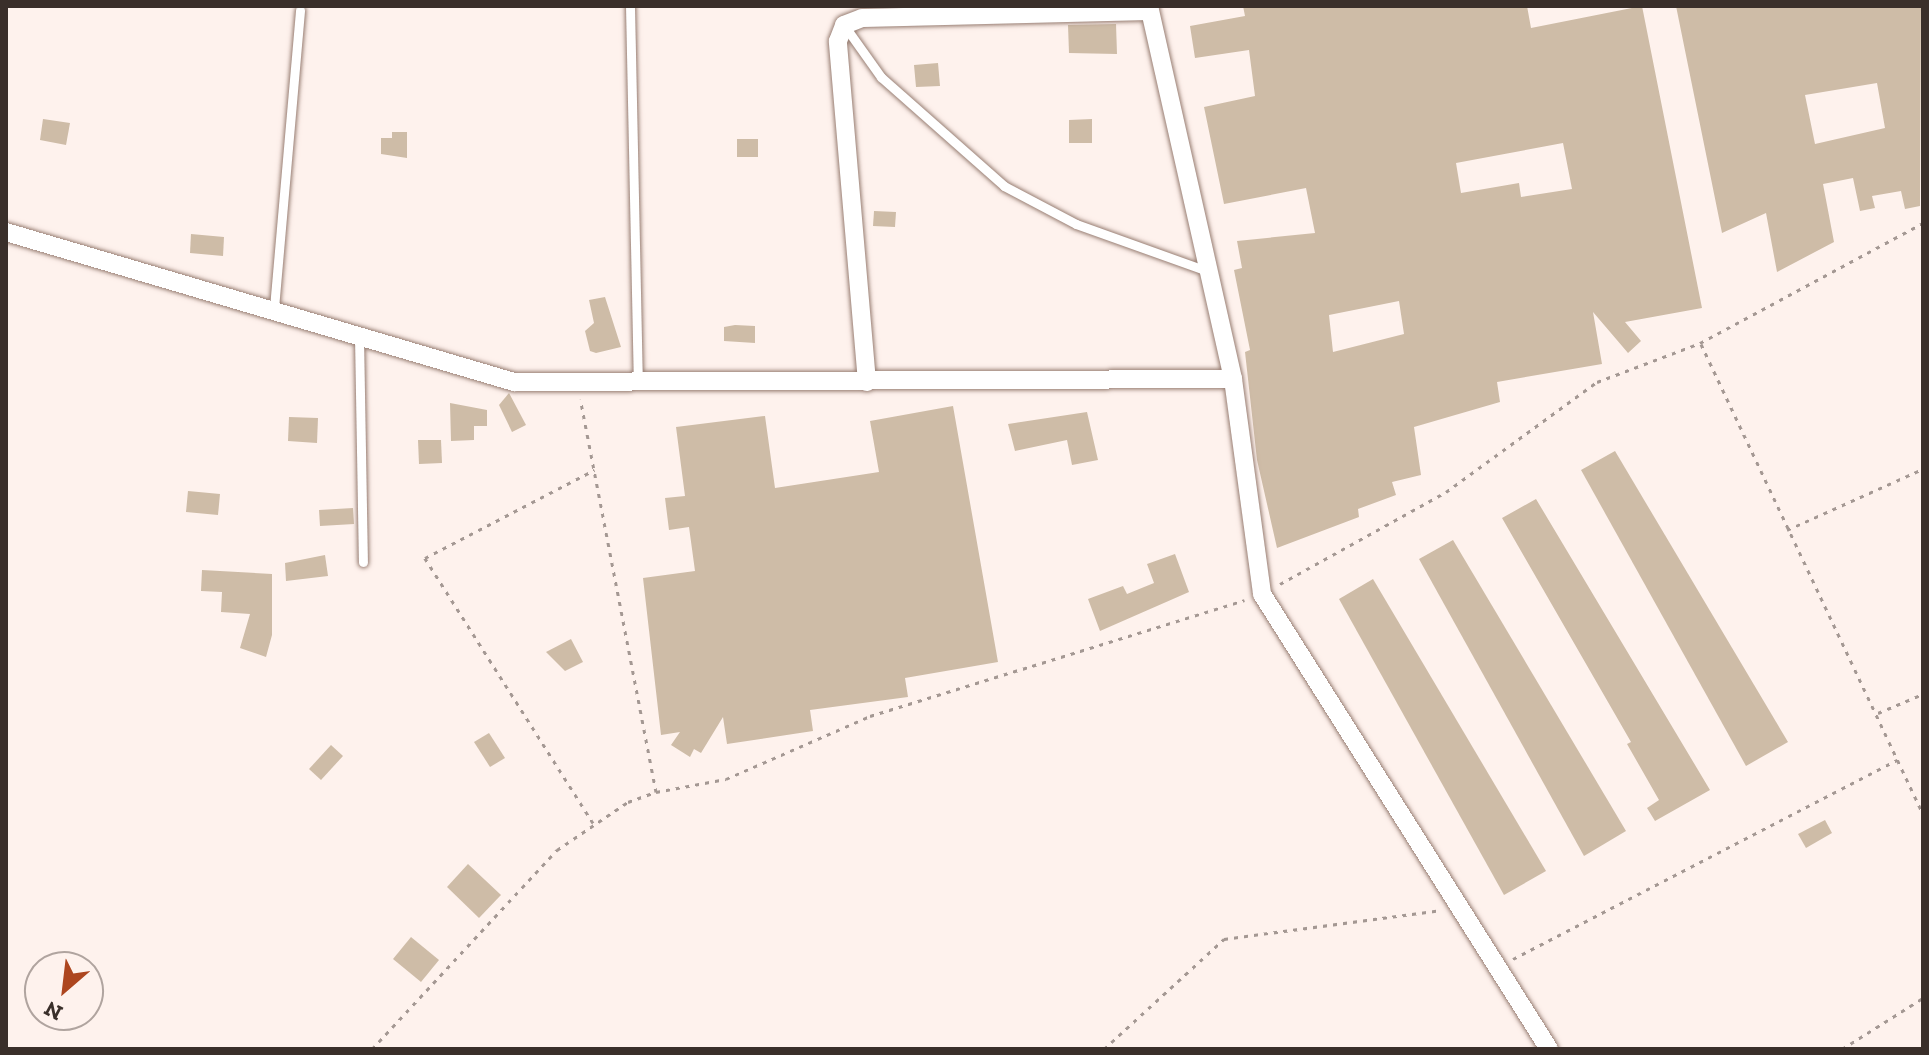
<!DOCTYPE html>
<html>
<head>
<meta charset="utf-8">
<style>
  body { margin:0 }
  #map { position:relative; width:1929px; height:1055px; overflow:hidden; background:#fef2ed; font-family:"Zilla Slab",serif }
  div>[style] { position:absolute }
  .building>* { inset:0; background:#cebca7 }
  .path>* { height:3px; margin-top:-1.5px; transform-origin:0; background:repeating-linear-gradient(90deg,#a49893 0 4px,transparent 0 10px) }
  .roads { filter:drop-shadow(0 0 2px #987e73) drop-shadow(0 0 2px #987e73) }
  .service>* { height:9px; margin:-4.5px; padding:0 4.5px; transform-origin:4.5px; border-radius:4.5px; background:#fff }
  .minor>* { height:18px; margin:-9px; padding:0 9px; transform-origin:9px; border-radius:9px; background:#fff }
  span { translate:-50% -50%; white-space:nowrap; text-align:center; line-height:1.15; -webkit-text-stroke:7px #fef2ed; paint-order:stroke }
  .frame { position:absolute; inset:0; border:8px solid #3a2f2a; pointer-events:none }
  .north { position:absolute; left:24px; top:951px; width:80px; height:80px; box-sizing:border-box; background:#fef2ed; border:2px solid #b0a49f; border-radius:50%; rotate:208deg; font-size:22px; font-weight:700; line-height:32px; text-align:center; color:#3a2f2a }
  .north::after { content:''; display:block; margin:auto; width:28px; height:36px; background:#ad461f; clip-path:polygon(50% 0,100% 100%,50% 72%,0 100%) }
</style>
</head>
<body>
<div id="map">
  <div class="building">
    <div style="clip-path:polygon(evenodd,1243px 6px,1527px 6px,1531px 28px,1642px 6px,1702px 308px,1625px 322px,1641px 341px,1628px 353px,1593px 312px,1602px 364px,1497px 382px,1500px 402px,1414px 427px,1421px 475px,1392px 482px,1396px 495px,1358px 509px,1359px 517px,1277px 548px,1257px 460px,1245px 352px,1250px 350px,1234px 270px,1242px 268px,1237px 241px,1315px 233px,1306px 188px,1224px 204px,1204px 107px,1255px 96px,1249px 50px,1195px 58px,1190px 26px,1245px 16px,1243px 6px,1563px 143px,1572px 189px,1521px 197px,1519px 183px,1461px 193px,1456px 163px,1563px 143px,1243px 6px,1399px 301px,1404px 334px,1333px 352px,1329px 315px,1399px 301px)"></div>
    <div style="clip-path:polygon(evenodd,1676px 6px,1921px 6px,1920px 206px,1905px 209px,1901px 191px,1872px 196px,1875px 208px,1860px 211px,1853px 178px,1823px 184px,1834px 242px,1777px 272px,1766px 213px,1722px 233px,1676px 6px,1877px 83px,1885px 128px,1815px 144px,1805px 95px,1877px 83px)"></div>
    <div style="clip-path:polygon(1116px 24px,1117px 54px,1069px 53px,1068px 25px)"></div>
    <div style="clip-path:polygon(938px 63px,940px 86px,916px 87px,914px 65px)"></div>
    <div style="clip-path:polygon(43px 119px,70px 123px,66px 145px,40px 140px)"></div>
    <div style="clip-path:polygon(1092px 119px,1092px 143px,1069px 143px,1069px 120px)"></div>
    <div style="clip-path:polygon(392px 132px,407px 132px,407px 158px,381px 154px,381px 138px,392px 138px)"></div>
    <div style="clip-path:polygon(737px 139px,758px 139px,758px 157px,737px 157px)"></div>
    <div style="clip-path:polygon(874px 211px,896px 212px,895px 227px,873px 226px)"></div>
    <div style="clip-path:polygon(191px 234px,224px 237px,223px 256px,190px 253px)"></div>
    <div style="clip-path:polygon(605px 297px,621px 347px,596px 353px,590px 351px,585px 331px,594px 323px,589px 300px)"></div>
    <div style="clip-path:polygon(735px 325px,755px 326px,755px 343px,724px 341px,724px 327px)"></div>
    <div style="clip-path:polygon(509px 393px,526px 425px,512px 432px,499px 405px)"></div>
    <div style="clip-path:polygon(450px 403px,487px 410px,487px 426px,474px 426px,474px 440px,451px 441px)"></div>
    <div style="clip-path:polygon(953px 406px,998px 662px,905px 678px,908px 697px,810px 710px,813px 731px,727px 744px,723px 717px,701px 753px,694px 749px,690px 757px,671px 745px,680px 732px,661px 735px,643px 578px,695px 571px,689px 527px,669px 530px,665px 498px,685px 496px,676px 427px,765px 416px,775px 488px,879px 472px,870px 421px)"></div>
    <div style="clip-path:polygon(1087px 412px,1098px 460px,1072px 465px,1067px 440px,1015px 451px,1008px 424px)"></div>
    <div style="clip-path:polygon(289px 417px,318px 418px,317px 443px,288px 441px)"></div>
    <div style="clip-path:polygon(418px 440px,441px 440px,442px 463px,419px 464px)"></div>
    <div style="clip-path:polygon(1615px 451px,1788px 742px,1746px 766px,1581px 470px)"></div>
    <div style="clip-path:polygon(188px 491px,220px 494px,218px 515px,186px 512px)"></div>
    <div style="clip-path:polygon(1536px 499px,1710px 790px,1655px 821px,1647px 808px,1659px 800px,1627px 744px,1631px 742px,1502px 518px)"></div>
    <div style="clip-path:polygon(353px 508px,354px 524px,320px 526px,319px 510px)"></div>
    <div style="clip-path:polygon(1453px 540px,1626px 831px,1584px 856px,1419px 559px)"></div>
    <div style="clip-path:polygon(1175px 554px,1189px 592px,1100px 631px,1088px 599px,1123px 586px,1127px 594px,1154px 583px,1147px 564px)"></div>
    <div style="clip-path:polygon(325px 555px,328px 576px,286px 581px,285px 563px)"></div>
    <div style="clip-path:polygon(202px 570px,272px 574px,272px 635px,266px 657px,240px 648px,250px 614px,221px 612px,222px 592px,201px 591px)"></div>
    <div style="clip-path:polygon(1373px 579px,1546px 871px,1504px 895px,1339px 599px)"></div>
    <div style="clip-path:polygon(571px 639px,583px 662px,565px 671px,546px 652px)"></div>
    <div style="clip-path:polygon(489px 733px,505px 758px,490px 767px,474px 742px)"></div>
    <div style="clip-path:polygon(331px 745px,343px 756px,321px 780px,309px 769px)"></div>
    <div style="clip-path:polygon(1825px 820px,1832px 833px,1806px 848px,1798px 834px)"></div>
    <div style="clip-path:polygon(468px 864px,501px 895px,479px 918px,447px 887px)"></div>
    <div style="clip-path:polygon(411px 937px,439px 960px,421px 982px,393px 959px)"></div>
  </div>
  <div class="path">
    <div style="left:1701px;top:344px;width:520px;rotate:64.72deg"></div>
    <div style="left:1787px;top:530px;width:149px;rotate:-24.2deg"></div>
    <div style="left:1280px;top:584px;width:190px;rotate:-29deg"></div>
    <div style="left:1446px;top:492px;width:187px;rotate:-36.1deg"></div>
    <div style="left:1597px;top:382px;width:110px;rotate:-20.7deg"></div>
    <div style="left:1700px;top:343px;width:253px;rotate:-28.3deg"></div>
    <div style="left:1878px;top:713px;width:49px;rotate:-22.9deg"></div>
    <div style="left:656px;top:792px;width:71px;rotate:-10.5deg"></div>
    <div style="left:726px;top:779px;width:157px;rotate:-23.6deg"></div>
    <div style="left:870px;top:716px;width:392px;rotate:-17.2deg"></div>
    <div style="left:593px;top:823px;width:314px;rotate:-122.4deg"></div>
    <div style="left:425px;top:558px;width:191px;rotate:-27.5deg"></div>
    <div style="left:1513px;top:959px;width:433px;rotate:-27.4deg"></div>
    <div style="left:372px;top:1049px;width:272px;rotate:-47.1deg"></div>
    <div style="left:557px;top:850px;width:86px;rotate:-34.1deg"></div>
    <div style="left:628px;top:802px;width:30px;rotate:-20deg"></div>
    <div style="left:656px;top:792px;width:400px;rotate:-100.9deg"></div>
    <div style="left:1104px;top:1049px;width:163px;rotate:-42.5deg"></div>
    <div style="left:1224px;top:939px;width:218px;rotate:-7.6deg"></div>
    <div style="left:1842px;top:1049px;width:96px;rotate:-32.2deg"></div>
  </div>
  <div class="roads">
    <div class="service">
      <div style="left:630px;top:6px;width:377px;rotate:88.8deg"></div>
      <div style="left:844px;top:25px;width:64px;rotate:54.6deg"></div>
      <div style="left:881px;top:77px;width:164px;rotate:41.5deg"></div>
      <div style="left:1004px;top:186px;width:81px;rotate:27.8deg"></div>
      <div style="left:1076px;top:224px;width:142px;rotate:19.7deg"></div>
      <div style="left:274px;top:308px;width:299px;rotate:-85deg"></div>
      <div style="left:359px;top:336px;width:226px;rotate:89deg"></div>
    </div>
    <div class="minor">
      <div style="left:1149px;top:6px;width:382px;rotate:77.3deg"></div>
      <div style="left:1233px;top:379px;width:217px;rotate:82.3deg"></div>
      <div style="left:1262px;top:594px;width:538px;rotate:57.76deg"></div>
      <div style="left:6px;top:232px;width:530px;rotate:16.45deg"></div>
      <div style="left:514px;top:382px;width:719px;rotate:-0.24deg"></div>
      <div style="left:867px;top:382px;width:342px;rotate:-94.9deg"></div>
      <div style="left:838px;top:41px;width:17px;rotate:-69deg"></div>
      <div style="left:844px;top:25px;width:19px;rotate:-21deg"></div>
      <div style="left:862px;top:18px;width:288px;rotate:-1.4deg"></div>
    </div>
  </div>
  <div class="frame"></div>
  <div class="north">N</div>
</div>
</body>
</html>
